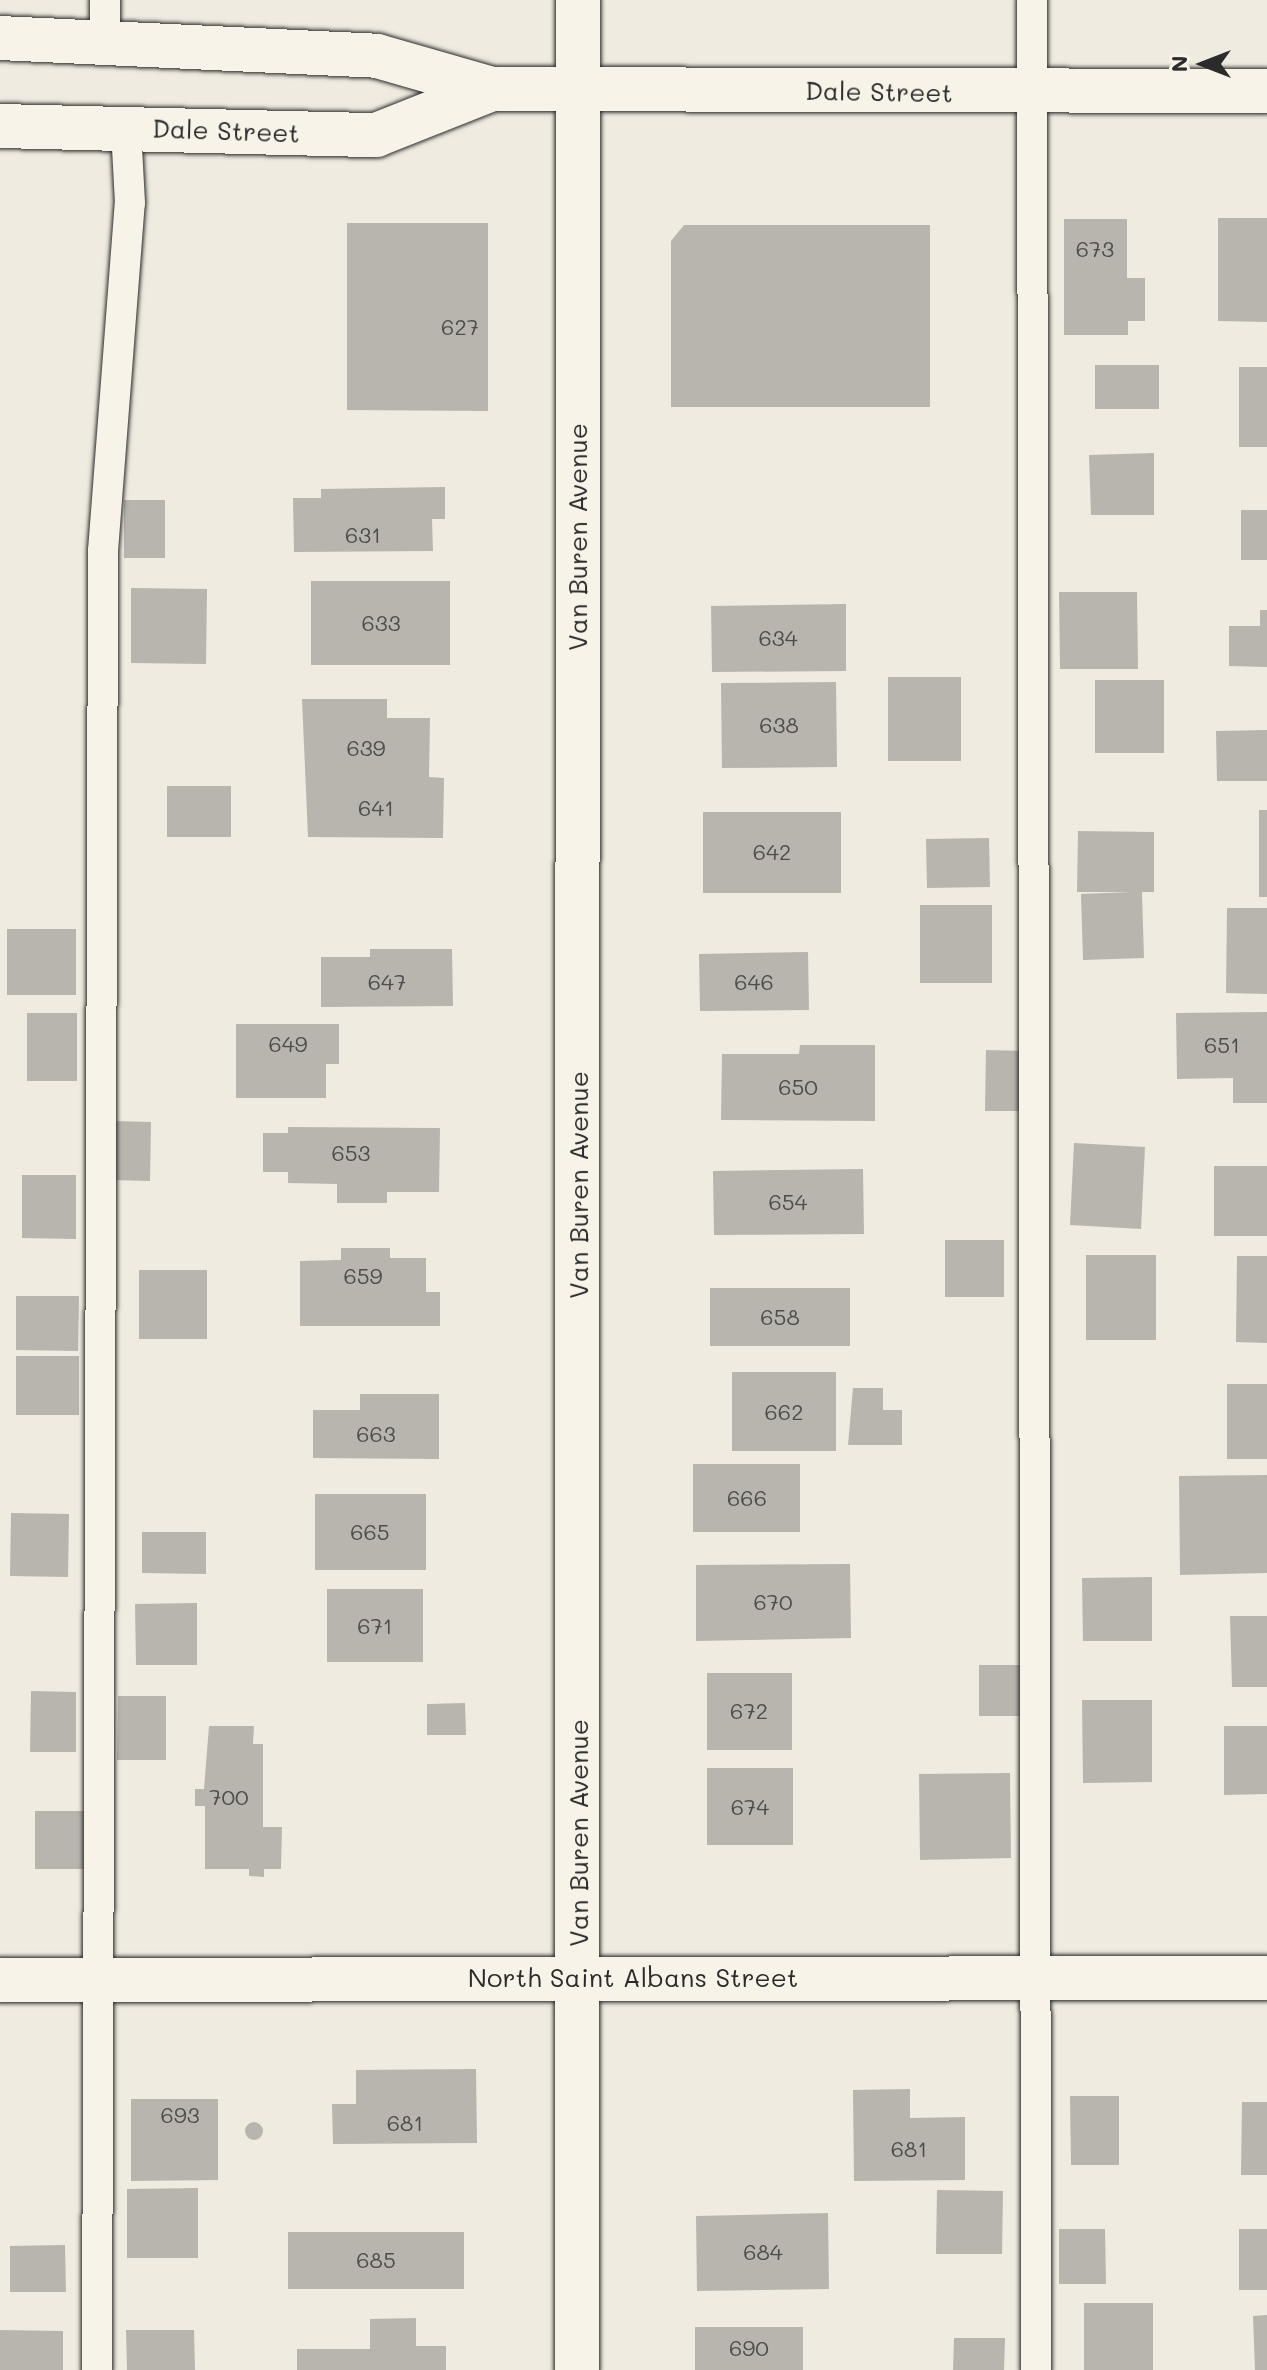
<!DOCTYPE html>
<html>
<head>
<meta charset="utf-8">
<style>
  body { margin:0 }
  #map { position:relative; width:1267px; height:2370px; overflow:hidden; background:#efebe0; font-family:Mali,sans-serif }
  div>[style] { position:absolute }
  .building>* { inset:0; background:#b8b5ae }
  .round { border-radius:50% }
  .roads { filter:drop-shadow(0 0 2px #2b2b2b) drop-shadow(0 0 2px #2b2b2b) }
  .lane>* { height:30px; margin:-15px; padding:0 15px; transform-origin:15px; border-radius:15px; background:#f7f3e8 }
  .street>* { height:44px; margin:-22px; padding:0 22px; transform-origin:22px; border-radius:22px; background:#f7f3e8 }
  .secondary>* { height:44px; margin:-22px; padding:0 22px; transform-origin:22px; border-radius:22px; background:#f7f3e8 }
  span { translate:-50% -50%; white-space:nowrap; text-align:center; line-height:1.15; -webkit-text-stroke:6px #f7f3e8; paint-order:stroke }
  .number-label { font-size:22px; color:#4e4e4c }
  .number-label span { -webkit-text-stroke-width:0 }
  .street-label { font-size:26px; color:#2b2b2b }
  .north { position:absolute; left:1163px; top:24px; width:80px; height:80px; -webkit-text-stroke:6px #f7f3e8; paint-order:stroke; rotate:270deg; font-size:22px; font-weight:700; line-height:32px; text-align:center; color:#2b2b2b }
  .north::after { content:''; display:block; margin:auto; width:28px; height:36px; background:#2b2b2b; clip-path:polygon(50% 0,100% 100%,50% 72%,0 100%) }
</style>
</head>
<body>
<div id="map">
  <div class="building">
    <div style="clip-path:polygon(1218px 218px,1267px 218px,1267px 322px,1218px 321px)"></div>
    <div style="clip-path:polygon(1064px 219px,1127px 219px,1127px 278px,1145px 278px,1145px 321px,1128px 321px,1128px 335px,1064px 335px)"></div>
    <div style="clip-path:polygon(347px 223px,488px 223px,488px 411px,347px 410px)"></div>
    <div style="clip-path:polygon(684px 225px,930px 225px,930px 407px,671px 407px,671px 241px)"></div>
    <div style="clip-path:polygon(1095px 365px,1159px 365px,1159px 409px,1095px 409px)"></div>
    <div style="clip-path:polygon(1239px 367px,1267px 367px,1267px 447px,1239px 447px)"></div>
    <div style="clip-path:polygon(1154px 453px,1154px 515px,1091px 515px,1089px 455px)"></div>
    <div style="clip-path:polygon(445px 487px,445px 519px,432px 519px,433px 551px,294px 552px,293px 498px,321px 498px,321px 489px)"></div>
    <div style="clip-path:polygon(124px 500px,165px 500px,165px 558px,124px 558px)"></div>
    <div style="clip-path:polygon(1241px 510px,1267px 510px,1267px 560px,1241px 560px)"></div>
    <div style="clip-path:polygon(311px 581px,450px 581px,450px 665px,311px 665px)"></div>
    <div style="clip-path:polygon(131px 588px,207px 589px,206px 664px,131px 663px)"></div>
    <div style="clip-path:polygon(1059px 592px,1137px 592px,1138px 669px,1060px 669px)"></div>
    <div style="clip-path:polygon(846px 604px,846px 671px,712px 672px,711px 606px)"></div>
    <div style="clip-path:polygon(1260px 610px,1267px 610px,1267px 667px,1229px 666px,1229px 626px,1260px 626px)"></div>
    <div style="clip-path:polygon(888px 677px,961px 677px,961px 761px,888px 761px)"></div>
    <div style="clip-path:polygon(1095px 680px,1164px 680px,1164px 753px,1095px 753px)"></div>
    <div style="clip-path:polygon(836px 682px,837px 767px,722px 768px,721px 683px)"></div>
    <div style="clip-path:polygon(302px 699px,387px 699px,387px 718px,430px 718px,429px 777px,444px 778px,443px 838px,308px 837px)"></div>
    <div style="clip-path:polygon(1267px 730px,1267px 781px,1217px 781px,1216px 731px)"></div>
    <div style="clip-path:polygon(167px 786px,231px 786px,231px 837px,167px 837px)"></div>
    <div style="clip-path:polygon(1259px 810px,1267px 810px,1267px 897px,1259px 897px)"></div>
    <div style="clip-path:polygon(703px 812px,841px 812px,841px 893px,703px 893px)"></div>
    <div style="clip-path:polygon(1078px 831px,1154px 832px,1154px 892px,1142px 892px,1144px 958px,1083px 960px,1081px 894px,1131px 892px,1077px 892px)"></div>
    <div style="clip-path:polygon(989px 838px,990px 887px,927px 888px,926px 839px)"></div>
    <div style="clip-path:polygon(920px 905px,992px 905px,992px 983px,920px 983px)"></div>
    <div style="clip-path:polygon(1227px 908px,1267px 908px,1267px 994px,1226px 993px)"></div>
    <div style="clip-path:polygon(7px 929px,76px 929px,76px 995px,7px 995px)"></div>
    <div style="clip-path:polygon(370px 949px,452px 949px,453px 1006px,321px 1007px,321px 957px,370px 957px)"></div>
    <div style="clip-path:polygon(808px 952px,809px 1010px,700px 1011px,699px 954px)"></div>
    <div style="clip-path:polygon(1267px 1012px,1267px 1103px,1233px 1103px,1233px 1078px,1177px 1079px,1176px 1013px)"></div>
    <div style="clip-path:polygon(27px 1013px,77px 1013px,77px 1081px,27px 1081px)"></div>
    <div style="clip-path:polygon(236px 1024px,339px 1024px,339px 1064px,326px 1064px,326px 1098px,236px 1098px)"></div>
    <div style="clip-path:polygon(800px 1045px,875px 1045px,875px 1121px,721px 1120px,722px 1054px,799px 1054px)"></div>
    <div style="clip-path:polygon(986px 1050px,1029px 1051px,1028px 1111px,985px 1111px)"></div>
    <div style="clip-path:polygon(113px 1121px,151px 1122px,150px 1181px,112px 1180px)"></div>
    <div style="clip-path:polygon(288px 1127px,440px 1128px,439px 1192px,387px 1192px,387px 1203px,337px 1203px,337px 1184px,288px 1183px,288px 1172px,263px 1172px,263px 1133px,288px 1133px)"></div>
    <div style="clip-path:polygon(1074px 1143px,1145px 1147px,1141px 1229px,1070px 1225px)"></div>
    <div style="clip-path:polygon(1214px 1166px,1267px 1166px,1267px 1236px,1214px 1236px)"></div>
    <div style="clip-path:polygon(863px 1169px,864px 1234px,714px 1235px,713px 1171px)"></div>
    <div style="clip-path:polygon(22px 1175px,76px 1175px,76px 1239px,22px 1238px)"></div>
    <div style="clip-path:polygon(945px 1240px,1004px 1240px,1004px 1297px,945px 1297px)"></div>
    <div style="clip-path:polygon(341px 1248px,390px 1248px,390px 1258px,426px 1258px,426px 1292px,440px 1292px,440px 1326px,300px 1326px,300px 1261px,341px 1260px)"></div>
    <div style="clip-path:polygon(1086px 1255px,1156px 1255px,1156px 1340px,1086px 1340px)"></div>
    <div style="clip-path:polygon(1237px 1256px,1267px 1256px,1267px 1343px,1236px 1342px)"></div>
    <div style="clip-path:polygon(139px 1270px,207px 1270px,207px 1339px,139px 1339px)"></div>
    <div style="clip-path:polygon(710px 1288px,850px 1288px,850px 1346px,710px 1346px)"></div>
    <div style="clip-path:polygon(16px 1296px,79px 1296px,78px 1351px,16px 1350px)"></div>
    <div style="clip-path:polygon(16px 1356px,79px 1356px,79px 1415px,16px 1415px)"></div>
    <div style="clip-path:polygon(732px 1372px,836px 1372px,836px 1451px,732px 1451px)"></div>
    <div style="clip-path:polygon(1227px 1384px,1267px 1384px,1267px 1459px,1227px 1459px)"></div>
    <div style="clip-path:polygon(853px 1388px,883px 1388px,883px 1410px,902px 1410px,902px 1445px,848px 1445px)"></div>
    <div style="clip-path:polygon(360px 1394px,439px 1394px,439px 1459px,313px 1458px,313px 1410px,360px 1410px)"></div>
    <div style="clip-path:polygon(693px 1464px,800px 1464px,800px 1532px,693px 1532px)"></div>
    <div style="clip-path:polygon(1267px 1475px,1267px 1573px,1180px 1575px,1179px 1476px)"></div>
    <div style="clip-path:polygon(315px 1494px,426px 1494px,426px 1570px,315px 1570px)"></div>
    <div style="clip-path:polygon(11px 1513px,69px 1514px,68px 1577px,10px 1576px)"></div>
    <div style="clip-path:polygon(142px 1532px,206px 1532px,206px 1574px,142px 1573px)"></div>
    <div style="clip-path:polygon(850px 1564px,851px 1638px,696px 1641px,696px 1565px)"></div>
    <div style="clip-path:polygon(1152px 1577px,1152px 1641px,1083px 1641px,1082px 1578px)"></div>
    <div style="clip-path:polygon(327px 1589px,423px 1589px,423px 1662px,327px 1662px)"></div>
    <div style="clip-path:polygon(197px 1603px,197px 1665px,136px 1665px,135px 1604px)"></div>
    <div style="clip-path:polygon(1230px 1616px,1267px 1616px,1267px 1687px,1232px 1687px)"></div>
    <div style="clip-path:polygon(979px 1665px,1021px 1665px,1020px 1716px,979px 1716px)"></div>
    <div style="clip-path:polygon(707px 1673px,792px 1673px,792px 1750px,707px 1750px)"></div>
    <div style="clip-path:polygon(31px 1691px,76px 1692px,76px 1752px,30px 1752px)"></div>
    <div style="clip-path:polygon(118px 1696px,166px 1696px,166px 1760px,117px 1760px)"></div>
    <div style="clip-path:polygon(1082px 1700px,1152px 1700px,1152px 1782px,1083px 1783px)"></div>
    <div style="clip-path:polygon(465px 1703px,466px 1735px,427px 1735px,427px 1704px)"></div>
    <div style="clip-path:polygon(209px 1726px,254px 1726px,253px 1744px,263px 1744px,263px 1827px,282px 1827px,281px 1869px,264px 1869px,264px 1877px,249px 1876px,249px 1869px,205px 1869px,205px 1806px,195px 1806px,195px 1789px,204px 1789px)"></div>
    <div style="clip-path:polygon(1224px 1726px,1267px 1726px,1267px 1794px,1224px 1795px)"></div>
    <div style="clip-path:polygon(707px 1768px,793px 1768px,793px 1845px,707px 1845px)"></div>
    <div style="clip-path:polygon(1010px 1773px,1011px 1858px,920px 1860px,919px 1774px)"></div>
    <div style="clip-path:polygon(35px 1811px,85px 1811px,85px 1869px,35px 1869px)"></div>
    <div style="clip-path:polygon(476px 2069px,477px 2143px,333px 2144px,332px 2104px,356px 2104px,356px 2070px)"></div>
    <div style="clip-path:polygon(910px 2089px,910px 2118px,965px 2117px,965px 2180px,854px 2181px,853px 2090px)"></div>
    <div style="clip-path:polygon(1070px 2096px,1119px 2096px,1119px 2165px,1071px 2165px)"></div>
    <div style="clip-path:polygon(131px 2099px,218px 2099px,218px 2180px,131px 2181px)"></div>
    <div style="clip-path:polygon(1242px 2102px,1267px 2102px,1267px 2175px,1241px 2175px)"></div>
    <div class="round" style="left:245px;top:2122px;width:18px;height:18px"></div>
    <div style="clip-path:polygon(198px 2188px,198px 2258px,127px 2258px,127px 2189px)"></div>
    <div style="clip-path:polygon(937px 2190px,1003px 2191px,1002px 2254px,936px 2254px)"></div>
    <div style="clip-path:polygon(828px 2213px,829px 2289px,697px 2291px,696px 2216px)"></div>
    <div style="clip-path:polygon(1059px 2229px,1105px 2229px,1106px 2284px,1059px 2284px)"></div>
    <div style="clip-path:polygon(1239px 2229px,1267px 2229px,1267px 2290px,1239px 2290px)"></div>
    <div style="clip-path:polygon(288px 2232px,464px 2232px,464px 2289px,288px 2289px)"></div>
    <div style="clip-path:polygon(65px 2245px,66px 2292px,10px 2292px,10px 2246px)"></div>
    <div style="clip-path:polygon(1084px 2303px,1153px 2303px,1153px 2370px,1084px 2370px)"></div>
    <div style="clip-path:polygon(1267px 2315px,1267px 2370px,1255px 2370px,1253px 2316px)"></div>
    <div style="clip-path:polygon(416px 2318px,416px 2346px,446px 2346px,446px 2370px,297px 2370px,297px 2349px,370px 2349px,370px 2319px)"></div>
    <div style="clip-path:polygon(695px 2327px,803px 2327px,803px 2370px,695px 2370px)"></div>
    <div style="clip-path:polygon(0 2330px,63px 2331px,63px 2370px,0 2370px)"></div>
    <div style="clip-path:polygon(126px 2330px,194px 2330px,195px 2370px,127px 2370px)"></div>
    <div style="clip-path:polygon(954px 2338px,1005px 2338px,1004px 2370px,953px 2370px)"></div>
  </div>
  <div class="roads">
    <div class="lane">
      <div style="left:105px;top:0;width:44px;rotate:90deg"></div>
      <div style="left:1032px;top:0;width:2370px;rotate:89.9deg"></div>
      <div style="left:97px;top:2370px;width:1819px;rotate:-89.81deg"></div>
      <div style="left:103px;top:551px;width:349px;rotate:-85.6deg"></div>
      <div style="left:130px;top:203px;width:74px;rotate:-93.1deg"></div>
    </div>
    <div class="street">
      <div style="left:0;top:1980px;width:1267px;rotate:-0.09deg"></div>
      <div style="left:577px;top:2370px;width:2370px;rotate:-89.98deg"></div>
    </div>
    <div class="secondary">
      <div style="left:0;top:38px;width:377px;rotate:2.7deg"></div>
      <div style="left:377px;top:56px;width:120px;rotate:16deg"></div>
      <div style="left:492px;top:89px;width:775px;rotate:0.15deg"></div>
      <div style="left:0;top:126px;width:376px;rotate:1.4deg"></div>
      <div style="left:376px;top:135px;width:125px;rotate:-21.6deg"></div>
    </div>
  </div>
  <div class="number-label">
    <span style="left:1095px;top:249px">673</span>
    <span style="left:460px;top:327px">627</span>
    <span style="left:363px;top:535px">631</span>
    <span style="left:381px;top:623px">633</span>
    <span style="left:778px;top:638px">634</span>
    <span style="left:779px;top:725px">638</span>
    <span style="left:366px;top:748px">639</span>
    <span style="left:376px;top:808px">641</span>
    <span style="left:772px;top:852px">642</span>
    <span style="left:387px;top:982px">647</span>
    <span style="left:754px;top:982px">646</span>
    <span style="left:288px;top:1044px">649</span>
    <span style="left:1222px;top:1045px">651</span>
    <span style="left:798px;top:1087px">650</span>
    <span style="left:351px;top:1153px">653</span>
    <span style="left:788px;top:1202px">654</span>
    <span style="left:363px;top:1276px">659</span>
    <span style="left:780px;top:1317px">658</span>
    <span style="left:784px;top:1412px">662</span>
    <span style="left:376px;top:1434px">663</span>
    <span style="left:747px;top:1498px">666</span>
    <span style="left:370px;top:1532px">665</span>
    <span style="left:773px;top:1602px">670</span>
    <span style="left:375px;top:1626px">671</span>
    <span style="left:749px;top:1711px">672</span>
    <span style="left:229px;top:1797px">700</span>
    <span style="left:750px;top:1807px">674</span>
    <span style="left:180px;top:2115px">693</span>
    <span style="left:405px;top:2123px">681</span>
    <span style="left:909px;top:2149px">681</span>
    <span style="left:763px;top:2252px">684</span>
    <span style="left:376px;top:2260px">685</span>
    <span style="left:749px;top:2348px">690</span>
  </div>
  <div class="street-label">
    <span style="left:879px;top:92px;rotate:1deg">Dale Street</span>
    <span style="left:226px;top:131px;rotate:2deg">Dale Street</span>
    <span style="left:578px;top:537px;rotate:-90deg">Van Buren Avenue</span>
    <span style="left:579px;top:1185px;rotate:-90deg">Van Buren Avenue</span>
    <span style="left:579px;top:1833px;rotate:-90deg">Van Buren Avenue</span>
    <span style="left:633px;top:1978px">North Saint Albans Street</span>
  </div>
  <div class="north">N</div>
</div>
</body>
</html>
